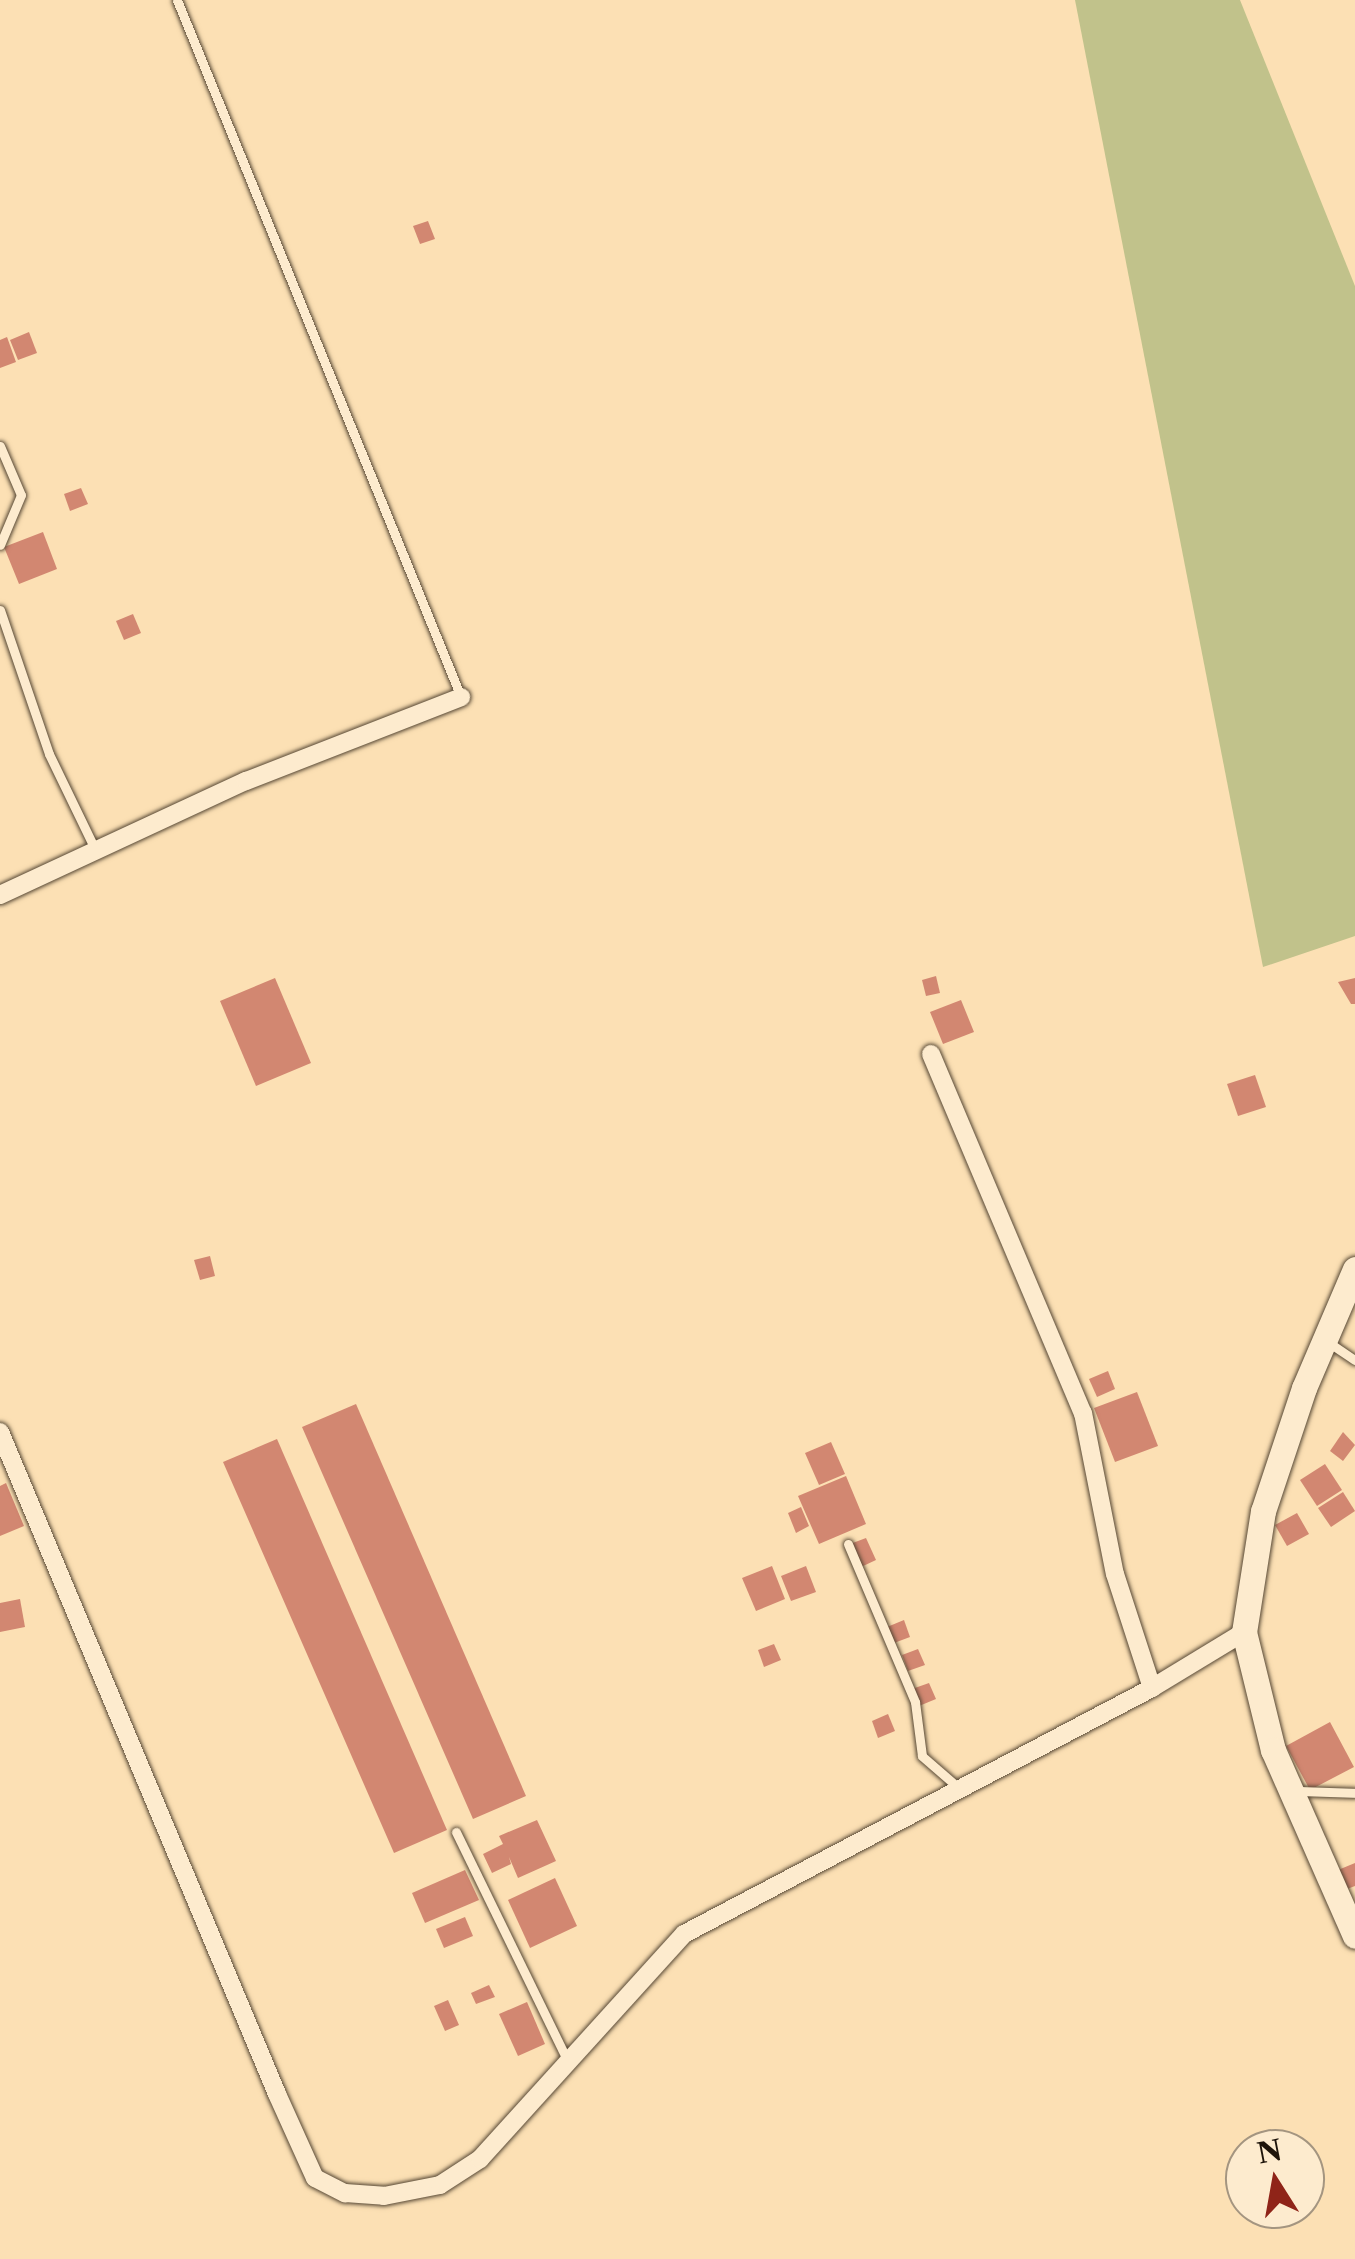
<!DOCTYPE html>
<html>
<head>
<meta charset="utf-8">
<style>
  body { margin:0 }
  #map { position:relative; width:1355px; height:2259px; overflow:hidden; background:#fce0b4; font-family:"Libre Caslon Text",serif }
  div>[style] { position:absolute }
  .green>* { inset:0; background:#c1c28b }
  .building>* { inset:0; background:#d28771 }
  .roads { filter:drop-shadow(0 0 2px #564734) drop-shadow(0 0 2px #564734) }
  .lane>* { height:9px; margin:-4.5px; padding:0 4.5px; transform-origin:4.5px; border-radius:4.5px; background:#fdebce }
  .street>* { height:18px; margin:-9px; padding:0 9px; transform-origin:9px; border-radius:9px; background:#fdebce }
  .secondary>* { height:25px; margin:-12.5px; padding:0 12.5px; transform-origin:12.5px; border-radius:12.5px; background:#fdebce }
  span { translate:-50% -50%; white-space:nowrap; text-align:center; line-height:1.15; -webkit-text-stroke:9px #fdebce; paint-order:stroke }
  .north { position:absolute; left:1225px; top:2129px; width:100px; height:100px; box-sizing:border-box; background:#fdebce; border:2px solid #a49580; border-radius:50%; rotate:349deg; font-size:28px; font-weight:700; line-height:40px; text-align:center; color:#1e140a }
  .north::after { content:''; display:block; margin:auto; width:35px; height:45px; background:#8f2418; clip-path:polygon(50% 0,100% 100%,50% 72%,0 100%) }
</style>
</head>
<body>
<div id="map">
  <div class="green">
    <div style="clip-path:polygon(1075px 0,1240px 0,1355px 286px,1355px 936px,1263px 967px)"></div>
  </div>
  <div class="building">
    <div style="clip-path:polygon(428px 221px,435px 239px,420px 244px,413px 226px)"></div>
    <div style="clip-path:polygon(29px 332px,37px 353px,18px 360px,10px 340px)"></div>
    <div style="clip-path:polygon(7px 337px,16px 362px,0 368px,0 340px)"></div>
    <div style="clip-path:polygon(81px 488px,88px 504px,70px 511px,64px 494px)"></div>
    <div style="clip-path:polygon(43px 532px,57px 569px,19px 584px,4px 547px)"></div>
    <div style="clip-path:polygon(133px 614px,141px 633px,124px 640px,116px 621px)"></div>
    <div style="clip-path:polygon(936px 976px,940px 993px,926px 996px,922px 980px)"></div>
    <div style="clip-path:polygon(275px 978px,311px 1063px,256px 1086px,220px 1001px)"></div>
    <div style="clip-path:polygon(1355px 978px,1355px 1004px,1351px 1004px,1338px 982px)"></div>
    <div style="clip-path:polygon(961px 1000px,974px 1032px,943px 1044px,930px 1012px)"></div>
    <div style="clip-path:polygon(1255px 1075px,1266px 1107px,1238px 1116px,1227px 1084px)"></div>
    <div style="clip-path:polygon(210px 1256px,215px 1276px,200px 1280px,194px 1260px)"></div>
    <div style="clip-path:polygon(1108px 1371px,1115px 1389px,1097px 1397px,1089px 1379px)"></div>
    <div style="clip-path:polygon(1137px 1392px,1158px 1446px,1115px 1462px,1094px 1408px)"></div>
    <div style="clip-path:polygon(356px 1404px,526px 1796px,473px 1819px,302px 1427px)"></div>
    <div style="clip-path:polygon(1343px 1432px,1355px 1445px,1343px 1461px,1330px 1451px)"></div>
    <div style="clip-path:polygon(277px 1439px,447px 1830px,394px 1853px,223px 1462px)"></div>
    <div style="clip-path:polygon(831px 1442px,845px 1474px,819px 1485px,805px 1453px)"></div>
    <div style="clip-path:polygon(1325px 1464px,1342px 1490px,1317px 1506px,1300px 1480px)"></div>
    <div style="clip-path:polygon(846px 1476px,866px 1524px,819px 1544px,798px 1496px)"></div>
    <div style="clip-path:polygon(6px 1483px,24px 1526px,0 1536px,0 1486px)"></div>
    <div style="clip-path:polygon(1343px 1492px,1355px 1511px,1331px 1527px,1318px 1508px)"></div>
    <div style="clip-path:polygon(801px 1507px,809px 1526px,796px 1533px,788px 1513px)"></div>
    <div style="clip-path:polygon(1297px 1513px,1309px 1534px,1287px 1546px,1275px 1525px)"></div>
    <div style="clip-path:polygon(866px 1538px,876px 1560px,861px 1567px,850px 1544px)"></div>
    <div style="clip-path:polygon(772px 1566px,785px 1599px,756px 1611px,742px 1578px)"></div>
    <div style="clip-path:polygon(806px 1566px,816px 1592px,791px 1601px,781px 1576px)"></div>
    <div style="clip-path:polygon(20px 1599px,25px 1627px,0 1632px,0 1603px)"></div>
    <div style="clip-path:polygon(904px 1620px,910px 1637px,894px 1643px,887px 1627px)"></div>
    <div style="clip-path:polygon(774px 1644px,781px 1660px,764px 1667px,758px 1650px)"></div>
    <div style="clip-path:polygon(918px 1649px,925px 1665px,908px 1671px,902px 1655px)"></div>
    <div style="clip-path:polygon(929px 1683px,936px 1699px,919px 1706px,912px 1689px)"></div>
    <div style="clip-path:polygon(888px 1714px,895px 1731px,878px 1738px,872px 1721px)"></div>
    <div style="clip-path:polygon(1330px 1722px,1354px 1767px,1310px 1790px,1286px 1746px)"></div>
    <div style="clip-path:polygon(537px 1820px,556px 1861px,518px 1878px,509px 1857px,511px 1864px,492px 1873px,483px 1854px,503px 1844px,499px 1836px)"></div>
    <div style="clip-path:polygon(1355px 1863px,1355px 1886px,1347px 1889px,1338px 1870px)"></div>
    <div style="clip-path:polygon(465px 1870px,479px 1900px,425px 1923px,412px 1893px)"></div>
    <div style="clip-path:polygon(555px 1878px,577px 1926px,530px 1948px,508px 1900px)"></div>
    <div style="clip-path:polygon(465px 1917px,473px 1936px,444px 1948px,436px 1929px)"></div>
    <div style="clip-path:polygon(489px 1985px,495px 1997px,476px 2004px,471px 1993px)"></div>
    <div style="clip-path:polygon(448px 2000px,459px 2025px,445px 2031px,434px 2006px)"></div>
    <div style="clip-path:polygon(527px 2002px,545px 2044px,518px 2056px,499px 2014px)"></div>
  </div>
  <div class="roads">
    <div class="lane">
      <div style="left:177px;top:0;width:753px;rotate:67.83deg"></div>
      <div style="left:0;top:446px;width:53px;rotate:66.8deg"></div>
      <div style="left:21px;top:495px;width:54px;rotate:112.8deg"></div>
      <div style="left:0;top:610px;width:152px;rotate:71.2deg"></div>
      <div style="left:49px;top:754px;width:103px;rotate:64.2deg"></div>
      <div style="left:1325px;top:1340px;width:36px;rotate:34deg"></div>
      <div style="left:848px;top:1544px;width:172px;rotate:67deg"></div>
      <div style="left:915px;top:1702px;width:54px;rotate:82.6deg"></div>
      <div style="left:922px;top:1756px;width:49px;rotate:40.9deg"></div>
      <div style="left:1296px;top:1791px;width:59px;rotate:1.9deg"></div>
      <div style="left:456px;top:1832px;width:256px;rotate:64deg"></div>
    </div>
    <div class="street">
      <div style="left:0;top:895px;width:271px;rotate:-24.9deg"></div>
      <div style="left:246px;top:781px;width:231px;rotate:-21.3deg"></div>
      <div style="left:931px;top:1054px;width:390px;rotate:67.1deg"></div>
      <div style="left:1083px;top:1413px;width:164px;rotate:78.8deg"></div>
      <div style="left:1115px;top:1574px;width:120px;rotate:72deg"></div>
      <div style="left:0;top:1432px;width:718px;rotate:67.29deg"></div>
      <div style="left:277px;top:2094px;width:92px;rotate:65.7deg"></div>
      <div style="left:315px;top:2178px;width:34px;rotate:27deg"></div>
      <div style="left:345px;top:2193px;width:39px;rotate:4deg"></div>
      <div style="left:384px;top:2196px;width:57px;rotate:-11.1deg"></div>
      <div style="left:440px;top:2185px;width:48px;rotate:-33deg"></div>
      <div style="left:480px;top:2159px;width:304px;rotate:-47.8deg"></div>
      <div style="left:684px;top:1934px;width:529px;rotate:-27.73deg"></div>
      <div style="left:1152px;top:1688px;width:108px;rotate:-31.3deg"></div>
    </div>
    <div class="secondary">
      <div style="left:1355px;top:1269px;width:129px;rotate:113.2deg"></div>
      <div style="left:1304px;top:1388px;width:130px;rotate:108.4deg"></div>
      <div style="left:1263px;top:1511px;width:122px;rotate:98.9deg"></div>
      <div style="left:1244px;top:1632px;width:122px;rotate:76.2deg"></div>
      <div style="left:1273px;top:1750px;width:203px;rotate:66.2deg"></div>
    </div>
  </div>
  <div class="north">N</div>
</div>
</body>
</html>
